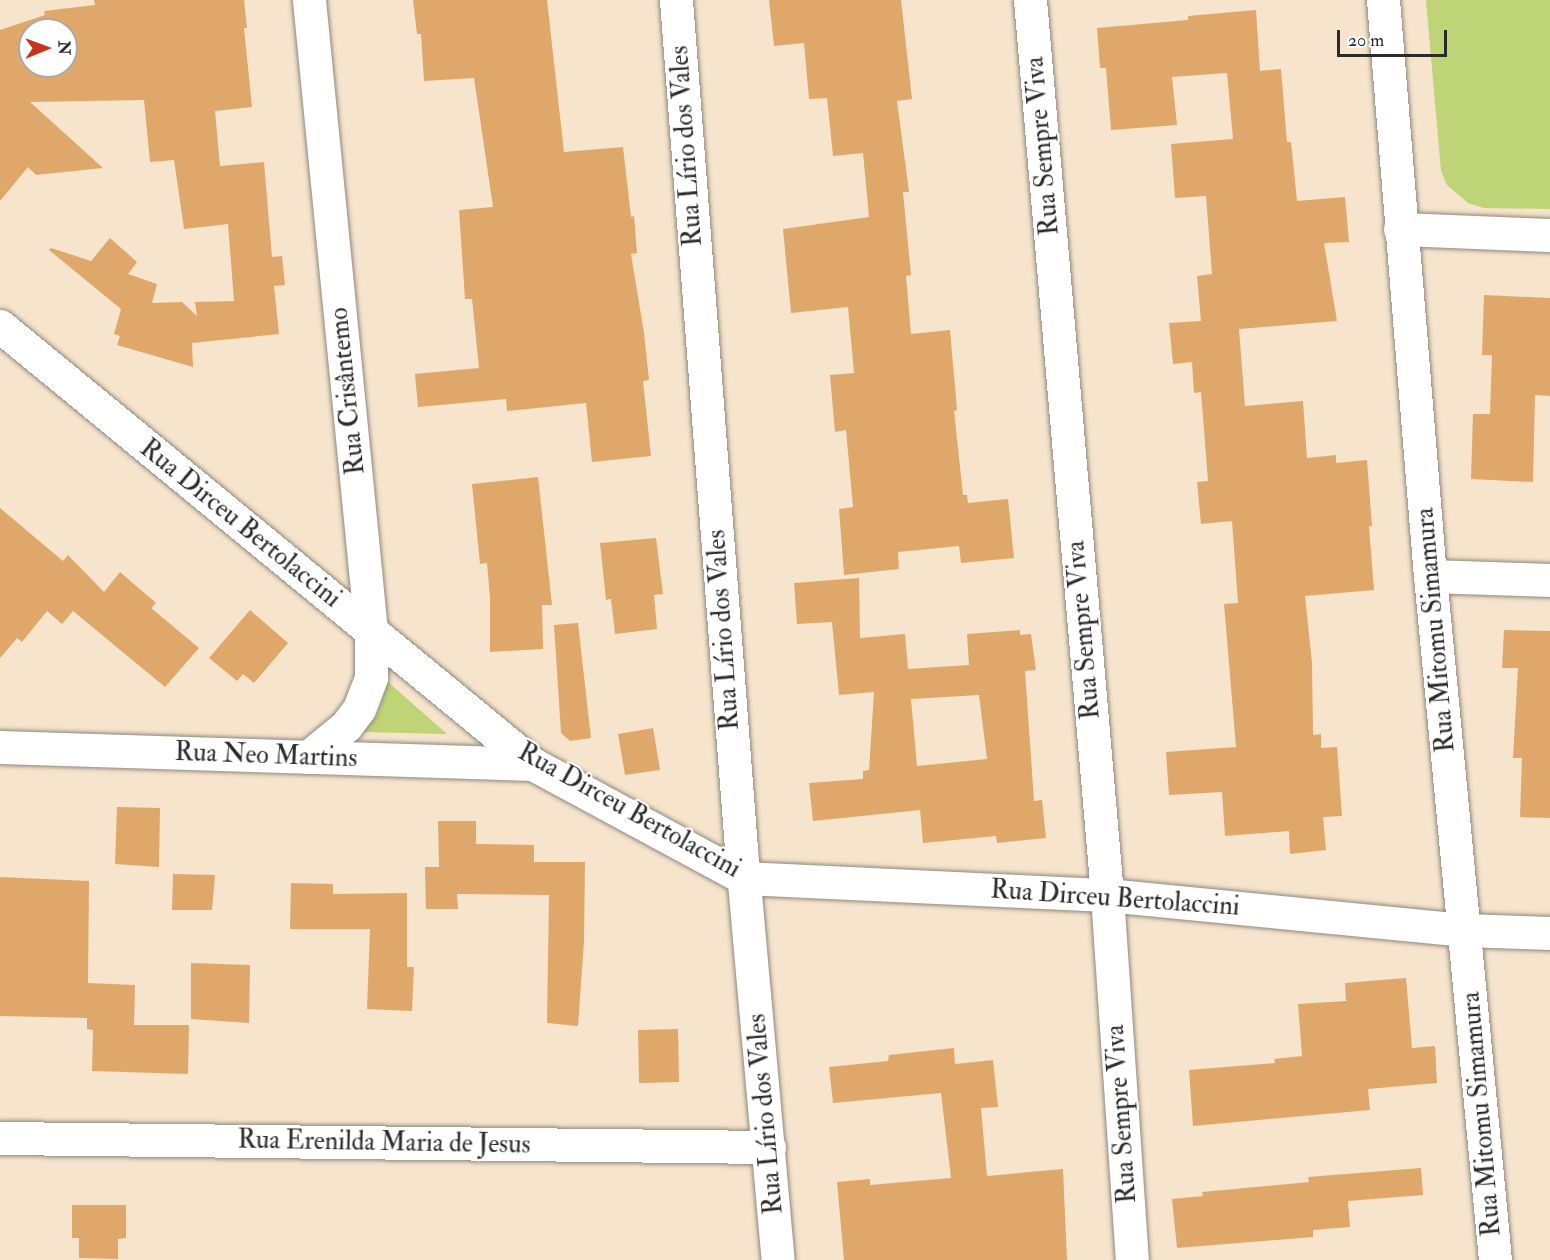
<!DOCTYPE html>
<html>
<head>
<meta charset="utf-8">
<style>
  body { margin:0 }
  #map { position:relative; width:1550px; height:1260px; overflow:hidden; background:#f6e4cd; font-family:"IM FELL Double Pica",serif }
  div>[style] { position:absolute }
  .green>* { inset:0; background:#bfd377 }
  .building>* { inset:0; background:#e0a76a }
  .roads { filter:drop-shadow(0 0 2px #90887c) drop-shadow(0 0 2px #90887c) }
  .street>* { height:33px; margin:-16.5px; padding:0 16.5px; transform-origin:16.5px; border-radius:16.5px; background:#fff }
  span { translate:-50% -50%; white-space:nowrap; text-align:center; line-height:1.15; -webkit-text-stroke:4.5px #fff; paint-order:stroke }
  .street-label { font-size:26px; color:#2b2b2b }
  .north { position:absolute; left:18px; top:18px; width:60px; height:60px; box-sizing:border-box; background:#fff; border:2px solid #aaa; border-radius:50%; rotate:89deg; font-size:16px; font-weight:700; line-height:24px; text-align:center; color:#2b2b2b }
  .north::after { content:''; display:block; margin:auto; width:21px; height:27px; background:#c8321e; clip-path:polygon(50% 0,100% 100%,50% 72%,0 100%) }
  .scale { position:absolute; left:1337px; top:30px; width:110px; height:27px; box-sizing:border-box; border:3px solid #2b2b2b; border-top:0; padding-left:8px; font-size:18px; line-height:21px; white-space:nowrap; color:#2b2b2b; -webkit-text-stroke:4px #fff; paint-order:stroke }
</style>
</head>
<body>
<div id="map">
  <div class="green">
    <div style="clip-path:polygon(1426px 0,1550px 0,1550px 209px,1484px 208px,1468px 203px,1447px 185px,1441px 171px)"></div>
    <div style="clip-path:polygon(388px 682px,447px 734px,364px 732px,378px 713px)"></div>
  </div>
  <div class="building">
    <div style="clip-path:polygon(evenodd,94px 0,244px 0,247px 28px,244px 28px,252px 107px,215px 111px,220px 166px,264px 162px,272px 257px,282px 256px,285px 285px,274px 286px,279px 334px,192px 343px,193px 367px,117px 345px,120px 336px,114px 334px,121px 309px,49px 250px,51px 248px,91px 261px,110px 238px,137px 262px,128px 274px,157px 284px,152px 303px,182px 302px,197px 316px,195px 302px,234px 301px,228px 224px,184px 229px,174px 160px,150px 162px,144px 100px,30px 102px,103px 168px,36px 175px,28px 167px,0 201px,0 30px,45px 15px,44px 11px,95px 5px,94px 0,30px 30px,66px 30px,66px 66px,30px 66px,30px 30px)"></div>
    <div style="clip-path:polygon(413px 0,547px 0,564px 152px,623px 147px,631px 217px,634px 216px,637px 253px,631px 254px,644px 333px,649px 380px,643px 381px,651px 456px,592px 462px,586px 403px,507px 411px,506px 399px,418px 407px,415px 374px,479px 368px,472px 299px,465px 299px,459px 210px,493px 207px,474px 78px,424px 81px,421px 34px,417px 34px)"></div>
    <div style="clip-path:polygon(769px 0,901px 0,912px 99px,897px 101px,909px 192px,903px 192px,911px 275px,906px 276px,911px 334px,950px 330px,957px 410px,954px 411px,963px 495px,967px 495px,968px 503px,1008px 499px,1014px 558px,961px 563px,959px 546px,898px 552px,899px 569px,844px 575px,839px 509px,853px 507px,846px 430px,835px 432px,830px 375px,854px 373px,848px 307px,791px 313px,783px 229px,869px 217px,863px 153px,833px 156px,827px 98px,809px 99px,804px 43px,774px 46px)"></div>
    <div style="clip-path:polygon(1256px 10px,1260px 71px,1281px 69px,1287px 142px,1291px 142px,1297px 201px,1345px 197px,1349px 242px,1324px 243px,1337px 321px,1239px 329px,1245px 406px,1303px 401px,1307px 458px,1336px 455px,1336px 463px,1367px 460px,1372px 526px,1369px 526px,1374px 590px,1305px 596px,1312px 663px,1313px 735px,1321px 734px,1321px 748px,1337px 747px,1342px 816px,1323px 817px,1326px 850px,1290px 854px,1289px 831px,1225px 836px,1222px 792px,1169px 795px,1167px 767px,1166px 752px,1236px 747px,1224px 604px,1238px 603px,1232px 521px,1201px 524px,1197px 482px,1208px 481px,1201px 392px,1194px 393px,1192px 362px,1173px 364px,1169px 323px,1201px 321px,1197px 276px,1212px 274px,1206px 196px,1175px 198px,1171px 144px,1233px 139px,1227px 73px,1172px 77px,1177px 125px,1111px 130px,1106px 68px,1100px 68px,1097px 28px,1188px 20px,1188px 16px)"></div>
    <div style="clip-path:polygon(1484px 295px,1550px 298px,1550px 396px,1535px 395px,1533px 482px,1471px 479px,1473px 414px,1490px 414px,1492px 355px,1482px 355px)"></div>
    <div style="clip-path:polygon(538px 477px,552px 605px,542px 605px,543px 649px,490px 652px,490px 598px,487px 563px,480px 564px,472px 484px)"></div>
    <div style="clip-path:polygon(0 508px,63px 561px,68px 555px,104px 592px,120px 572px,156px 603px,151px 608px,199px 648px,165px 687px,73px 611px,62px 624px,47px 611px,22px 642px,17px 638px,0 658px)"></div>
    <div style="clip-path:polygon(656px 538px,663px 594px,654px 595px,657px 629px,615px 634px,611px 599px,606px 600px,600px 543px)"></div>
    <div style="clip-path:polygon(evenodd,859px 578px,860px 638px,905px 634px,908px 669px,969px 665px,967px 634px,1020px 630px,1020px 635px,1031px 634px,1036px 670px,1025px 671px,1034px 801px,1042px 800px,1046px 838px,997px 843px,996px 836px,923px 843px,920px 810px,813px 821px,809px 783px,863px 779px,863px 771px,869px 770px,874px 692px,839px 695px,832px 622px,797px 624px,794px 583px,859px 578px,979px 695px,987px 759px,917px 766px,911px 699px,979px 695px)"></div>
    <div style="clip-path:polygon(250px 610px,288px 643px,254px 683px,243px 674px,237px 681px,209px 658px)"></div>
    <div style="clip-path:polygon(578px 623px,591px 738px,570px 741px,561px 733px,554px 625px)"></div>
    <div style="clip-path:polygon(1504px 630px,1550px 631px,1550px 818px,1520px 817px,1522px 758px,1513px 758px,1518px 668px,1502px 668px)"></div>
    <div style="clip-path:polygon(653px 728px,660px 770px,625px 775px,618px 734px)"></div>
    <div style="clip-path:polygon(117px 807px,160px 808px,159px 867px,115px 864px)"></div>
    <div style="clip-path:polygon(438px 821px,476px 821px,476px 844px,534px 845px,534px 862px,585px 862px,584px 941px,578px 1026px,547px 1023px,549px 895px,457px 894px,458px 909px,426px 909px,425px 867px,439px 867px)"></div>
    <div style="clip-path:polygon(173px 874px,215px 875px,212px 910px,172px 910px)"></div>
    <div style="clip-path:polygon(0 877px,89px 881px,88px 983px,135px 985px,134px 1025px,189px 1025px,188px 1074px,92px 1071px,93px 1030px,87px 1029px,87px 1018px,0 1016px)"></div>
    <div style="clip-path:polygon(291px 883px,333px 884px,333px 894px,407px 893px,407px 967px,414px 967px,412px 1011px,367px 1009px,370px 929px,290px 929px)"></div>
    <div style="clip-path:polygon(191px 963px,250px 965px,249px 1023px,191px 1019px)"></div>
    <div style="clip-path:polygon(1406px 978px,1412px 1048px,1435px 1046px,1437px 1083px,1368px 1089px,1370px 1110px,1193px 1126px,1189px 1070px,1275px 1063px,1274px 1059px,1302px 1056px,1298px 1004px,1346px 1001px,1345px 983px)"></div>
    <div style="clip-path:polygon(678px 1029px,679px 1082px,639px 1083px,638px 1030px)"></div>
    <div style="clip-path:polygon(954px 1048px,955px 1064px,993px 1060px,998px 1107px,981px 1108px,987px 1176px,1063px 1169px,1067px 1260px,844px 1260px,837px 1182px,870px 1179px,870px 1185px,951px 1178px,941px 1093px,833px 1103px,829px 1067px,888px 1061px,889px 1055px)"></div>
    <div style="clip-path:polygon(1421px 1168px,1423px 1195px,1348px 1201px,1350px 1227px,1313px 1230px,1313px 1237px,1177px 1248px,1172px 1199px,1203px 1196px,1202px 1192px,1309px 1182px,1308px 1177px)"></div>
    <div style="clip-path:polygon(72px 1205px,126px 1205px,126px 1238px,118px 1239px,118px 1259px,79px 1258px,79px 1238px,72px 1238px)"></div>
  </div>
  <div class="roads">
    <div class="street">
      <div style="left:676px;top:0;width:851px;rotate:85.62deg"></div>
      <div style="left:741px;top:849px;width:413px;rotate:84.9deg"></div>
      <div style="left:1030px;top:0;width:898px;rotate:85.08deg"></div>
      <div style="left:1107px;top:895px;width:366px;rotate:86.1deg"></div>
      <div style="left:1383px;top:0;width:578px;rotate:85.34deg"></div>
      <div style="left:1430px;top:576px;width:687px;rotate:84.57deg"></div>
      <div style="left:1400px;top:229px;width:150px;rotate:2.3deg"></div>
      <div style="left:0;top:326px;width:690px;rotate:39.41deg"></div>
      <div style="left:533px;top:764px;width:240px;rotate:28.4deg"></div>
      <div style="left:744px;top:878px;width:363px;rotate:2.7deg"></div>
      <div style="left:1107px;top:895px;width:360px;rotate:5.6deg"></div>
      <div style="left:1465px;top:930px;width:85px;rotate:2deg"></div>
      <div style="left:1430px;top:576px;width:120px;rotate:1.9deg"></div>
      <div style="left:0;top:747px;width:533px;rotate:1.83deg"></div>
      <div style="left:308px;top:757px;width:49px;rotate:-39.2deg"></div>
      <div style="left:346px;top:726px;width:21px;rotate:-53deg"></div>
      <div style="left:359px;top:709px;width:34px;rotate:-69deg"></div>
      <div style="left:371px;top:677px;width:46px;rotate:-90deg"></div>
      <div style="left:371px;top:631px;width:634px;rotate:-95.61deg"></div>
      <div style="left:0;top:1138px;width:769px;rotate:0.67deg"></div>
    </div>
  </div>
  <div class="street-label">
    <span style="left:687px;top:146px;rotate:-94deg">Rua Lírio dos Vales</span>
    <span style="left:1043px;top:146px;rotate:-95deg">Rua Sempre Viva</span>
    <span style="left:348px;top:391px;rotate:-96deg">Rua Crisântemo</span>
    <span style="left:240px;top:524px;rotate:39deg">Rua Dirceu Bertolaccini</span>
    <span style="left:724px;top:630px;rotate:-94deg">Rua Lírio dos Vales</span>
    <span style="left:1084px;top:630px;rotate:-95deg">Rua Sempre Viva</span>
    <span style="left:1436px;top:630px;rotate:-95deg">Rua Mitomu Simamura</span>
    <span style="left:266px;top:756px;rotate:2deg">Rua Neo Martins</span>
    <span style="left:629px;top:811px;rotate:29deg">Rua Dirceu Bertolaccini</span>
    <span style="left:1115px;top:899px;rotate:4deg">Rua Dirceu Bertolaccini</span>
    <span style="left:766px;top:1114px;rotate:-95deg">Rua Lírio dos Vales</span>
    <span style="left:1122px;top:1114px;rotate:-94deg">Rua Sempre Viva</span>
    <span style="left:1482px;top:1114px;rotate:-95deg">Rua Mitomu Simamura</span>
    <span style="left:384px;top:1143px;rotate:1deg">Rua Erenilda Maria de Jesus</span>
  </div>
  <div class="north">N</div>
  <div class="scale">20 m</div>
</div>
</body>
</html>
